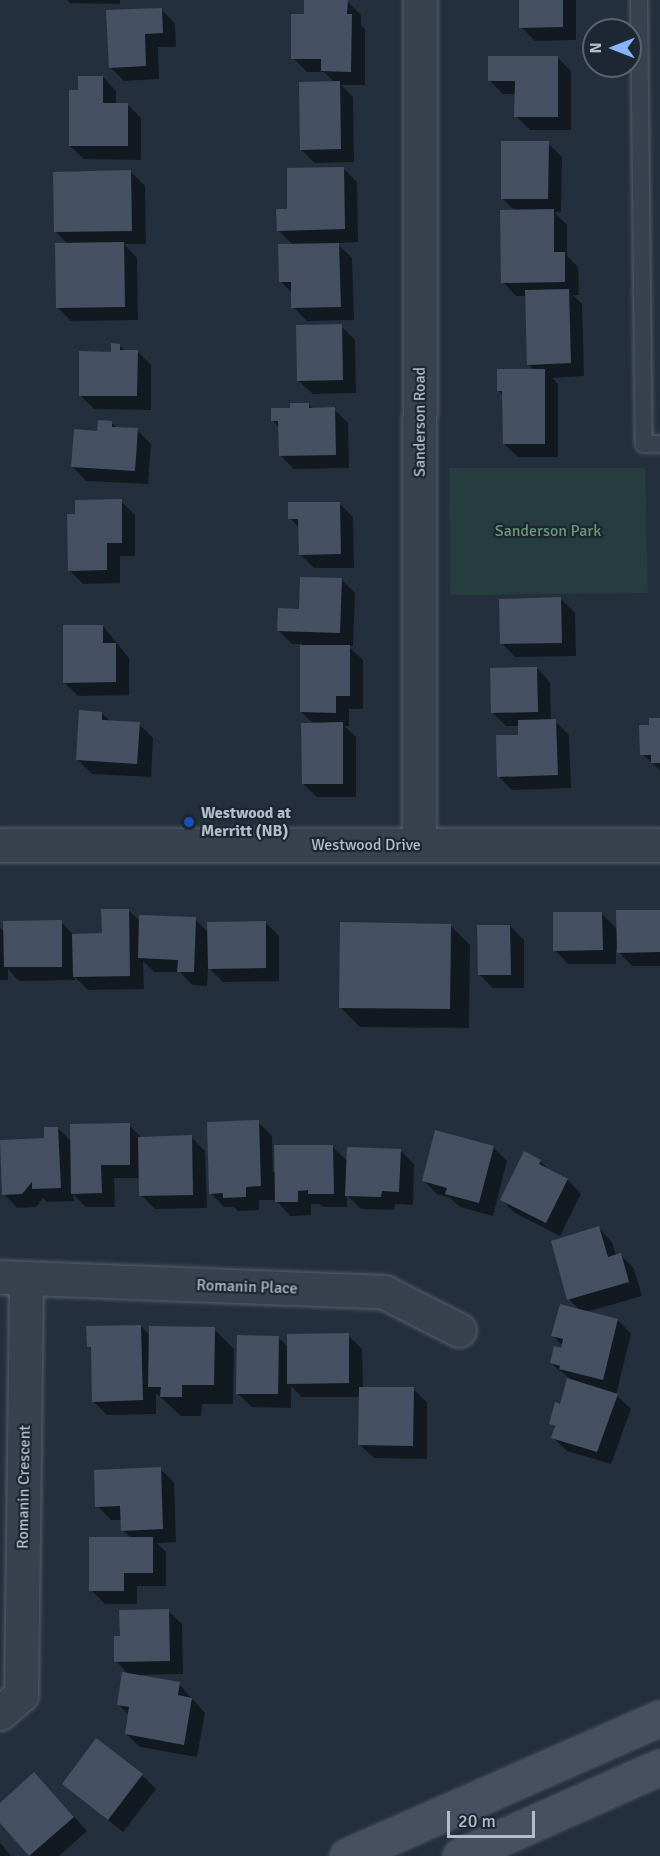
<!DOCTYPE html>
<html>
<head>
<meta charset="utf-8">
<style>
  body { margin:0 }
  #map { position:relative; width:660px; height:1856px; overflow:hidden; background:#242f3e; font-family:Signika,sans-serif }
  div>[style] { position:absolute }
  .green>* { inset:0; background:#263c3f }
  .shadow>* { inset:0; background:#0007 }
  .building>* { inset:0; background:#455162 }
  .roads { filter:drop-shadow(0 0 2px #565f6c) drop-shadow(0 0 2px #565f6c) }
  .service>* { height:16px; margin:-8px; padding:0 8px; transform-origin:8px; border-radius:8px; background:#38414e }
  .minor>* { height:33px; margin:-16.5px; padding:0 16.5px; transform-origin:16.5px; border-radius:16.5px; background:#38414e }
  .tertiary>* { height:33px; margin:-16.5px; padding:0 16.5px; transform-origin:16.5px; border-radius:16.5px; background:#38414e }
  .secondary>* { height:33px; margin:-16.5px; padding:0 16.5px; transform-origin:16.5px; border-radius:16.5px; background:#465061 }
  .dots>* { width:16px; height:16px; translate:-50% -50%; box-sizing:border-box; border:3px solid #1d2633; border-radius:50% }
  span { translate:-50% -50%; white-space:nowrap; text-align:center; line-height:1.15; -webkit-text-stroke:4.5px #1d2633; paint-order:stroke }
  .street-label { font-size:16px; color:#b4bcc9 }
  .park-label { font-size:16px; color:#6b9a76 }
  .poi-label { font-size:16px; color:#b4bcc9; font-weight:700 }
  .left { translate:0 -50%; text-align:left }
  .north { position:absolute; left:582px; top:18px; width:60px; height:60px; box-sizing:border-box; background:#1d2633; border:2px solid #59626f; border-radius:50%; rotate:270deg; font-size:16px; font-weight:700; line-height:24px; text-align:center; color:#b4bcc9 }
  .north::after { content:''; display:block; margin:auto; width:21px; height:27px; background:#8ab4f8; clip-path:polygon(50% 0,100% 100%,50% 72%,0 100%) }
  .scale { position:absolute; left:447px; top:1811px; width:88px; height:27px; box-sizing:border-box; border:3px solid #b4bcc9; border-top:0; padding-left:8px; font-size:18px; line-height:21px; white-space:nowrap; color:#b4bcc9; -webkit-text-stroke:4px #1d2633; paint-order:stroke }
</style>
</head>
<body>
<div id="map">
  <div class="green">
    <div style="clip-path:polygon(449px 468px,645px 468px,648px 593px,450px 595px)"></div>
  </div>
  <div class="shadow">
    <div style="clip-path:polygon(67px 0,120px 0,120px 4px,70px 3px)"></div>
    <div style="clip-path:polygon(521px 0,576px 0,576px 40px,535px 41px,521px 27px)"></div>
    <div style="clip-path:polygon(347px 1px,361px 15px,361px 25px,365px 29px,365px 85px,341px 85px,353px 97px,354px 162px,315px 163px,301px 150px,335px 83px,324px 72px,307px 72px,293px 58px,306px 16px)"></div>
    <div style="clip-path:polygon(162px 10px,175px 24px,176px 47px,158px 47px,159px 79px,124px 81px,110px 67px)"></div>
    <div style="clip-path:polygon(557px 57px,571px 71px,571px 130px,530px 130px,516px 116px,516px 94px,503px 94px,489px 80px)"></div>
    <div style="clip-path:polygon(103px 77px,116px 91px,116px 104px,127px 104px,141px 118px,141px 160px,84px 159px,70px 146px)"></div>
    <div style="clip-path:polygon(548px 143px,562px 157px,561px 212px,554px 212px,567px 225px,567px 256px,578px 267px,579px 295px,573px 295px,582px 304px,584px 376px,552px 378px,558px 384px,558px 457px,518px 457px,504px 444px,504px 396px,498px 390px,534px 370px,528px 364px,526px 296px,516px 296px,503px 282px,515px 211px,502px 198px)"></div>
    <div style="clip-path:polygon(343px 168px,357px 182px,358px 242px,337px 243px,352px 258px,354px 320px,307px 321px,293px 307px,293px 294px,281px 282px,294px 246px,278px 230px,289px 210px)"></div>
    <div style="clip-path:polygon(131px 172px,145px 186px,146px 244px,124px 244px,137px 258px,138px 320px,71px 321px,57px 307px,69px 245px,55px 231px)"></div>
    <div style="clip-path:polygon(341px 326px,355px 340px,356px 393px,313px 394px,299px 381px)"></div>
    <div style="clip-path:polygon(119px 345px,125px 351px,137px 351px,151px 365px,151px 410px,94px 409px,80px 395px)"></div>
    <div style="clip-path:polygon(308px 404px,313px 409px,334px 409px,348px 423px,349px 468px,294px 469px,280px 455px,280px 428px,272px 420px,291px 409px)"></div>
    <div style="clip-path:polygon(111px 422px,118px 429px,137px 430px,151px 444px,148px 484px,86px 481px,73px 467px)"></div>
    <div style="clip-path:polygon(121px 501px,135px 515px,135px 556px,120px 556px,120px 583px,83px 584px,69px 570px,77px 515px)"></div>
    <div style="clip-path:polygon(339px 503px,353px 517px,354px 568px,314px 568px,300px 554px,300px 529px,290px 518px)"></div>
    <div style="clip-path:polygon(341px 579px,355px 593px,353px 646px,348px 646px,363px 660px,363px 709px,349px 709px,349px 726px,344px 726px,356px 737px,356px 797px,317px 797px,303px 784px,314px 724px,301px 712px,302px 644px,292px 644px,278px 630px)"></div>
    <div style="clip-path:polygon(561px 599px,575px 613px,576px 656px,515px 657px,502px 643px)"></div>
    <div style="clip-path:polygon(103px 626px,129px 658px,129px 695px,78px 696px,64px 682px)"></div>
    <div style="clip-path:polygon(537px 668px,550px 682px,551px 721px,555px 721px,569px 735px,571px 788px,512px 790px,498px 776px,520px 736px,520px 726px,506px 726px,492px 712px)"></div>
    <div style="clip-path:polygon(102px 713px,111px 722px,139px 724px,153px 738px,151px 777px,92px 774px,78px 760px)"></div>
    <div style="clip-path:polygon(660px 719px,660px 770px,642px 754px,650px 727px)"></div>
    <div style="clip-path:polygon(128px 910px,141px 922px,195px 919px,208px 932px,265px 922px,279px 936px,279px 981px,223px 982px,208px 967px,207px 986px,192px 985px,180px 972px,154px 972px,143px 961px,144px 989px,88px 990px,75px 977px,75px 980px,19px 981px,8px 969px,8px 980px,0 980px,0 928px,5px 932px,61px 922px,75px 936px,103px 935px)"></div>
    <div style="clip-path:polygon(660px 911px,660px 966px,632px 966px,616px 949px,616px 964px,568px 964px,555px 950px,602px 914px,618px 930px)"></div>
    <div style="clip-path:polygon(450px 925px,470px 945px,469px 1028px,360px 1027px,340px 1007px)"></div>
    <div style="clip-path:polygon(510px 926px,524px 940px,524px 988px,493px 988px,479px 974px)"></div>
    <div style="clip-path:polygon(258px 1122px,272px 1136px,273px 1172px,332px 1146px,348px 1162px,400px 1150px,414px 1164px,413px 1205px,395px 1204px,394px 1210px,361px 1209px,347px 1195px,347px 1207px,323px 1207px,320px 1204px,311px 1204px,311px 1215px,290px 1216px,276px 1200px,259px 1200px,259px 1210px,238px 1211px,234px 1207px,224px 1207px,211px 1193px)"></div>
    <div style="clip-path:polygon(129px 1125px,142px 1138px,191px 1137px,205px 1151px,207px 1208px,155px 1209px,141px 1195px,140px 1178px,114px 1178px,115px 1207px,86px 1207px,73px 1194px,74px 1201px,47px 1202px,43px 1198px,36px 1207px,17px 1208px,4px 1194px,58px 1128px,72px 1142px)"></div>
    <div style="clip-path:polygon(493px 1147px,507px 1161px,493px 1216px,460px 1207px,450px 1198px,437px 1194px,423px 1180px)"></div>
    <div style="clip-path:polygon(540px 1161px,551px 1172px,568px 1180px,581px 1194px,560px 1236px,515px 1213px,501px 1199px)"></div>
    <div style="clip-path:polygon(599px 1228px,612px 1242px,616px 1256px,621px 1255px,634px 1269px,642px 1296px,586px 1312px,618px 1320px,631px 1334px,616px 1395px,631px 1409px,611px 1464px,567px 1451px,553px 1437px,556px 1429px,550px 1423px,561px 1405px,569px 1378px,551px 1363px,563px 1346px,553px 1336px,580px 1311px,569px 1299px)"></div>
    <div style="clip-path:polygon(141px 1326px,150px 1336px,214px 1329px,234px 1349px,233px 1404px,202px 1404px,201px 1416px,181px 1416px,156px 1393px,156px 1414px,107px 1415px,93px 1401px,92px 1350px,88px 1346px)"></div>
    <div style="clip-path:polygon(348px 1335px,362px 1349px,363px 1388px,413px 1389px,427px 1402px,427px 1459px,374px 1458px,360px 1445px,360px 1397px,302px 1397px,291px 1386px,291px 1408px,252px 1407px,238px 1394px,278px 1337px,289px 1348px)"></div>
    <div style="clip-path:polygon(160px 1469px,174px 1482px,176px 1542px,157px 1543px,166px 1552px,166px 1586px,137px 1586px,137px 1604px,105px 1604px,91px 1590px,131px 1538px,123px 1530px,122px 1520px,111px 1520px,97px 1506px)"></div>
    <div style="clip-path:polygon(168px 1611px,182px 1624px,183px 1674px,138px 1675px,179px 1684px,205px 1713px,197px 1757px,140px 1747px,126px 1734px,129px 1715px,118px 1704px,129px 1675px,116px 1661px,121px 1638px)"></div>
    <div style="clip-path:polygon(142px 1775px,156px 1789px,123px 1832px,64px 1784px)"></div>
    <div style="clip-path:polygon(48px 1788px,87px 1831px,59px 1856px,31px 1856px,0 1821px,0 1805px)"></div>
    <div style="clip-path:polygon(0 1843px,2px 1845px,11px 1856px,0 1856px)"></div>
  </div>
  <div class="building">
    <div style="clip-path:polygon(304px 0,348px 0,347px 14px,352px 14px,351px 72px,321px 71px,321px 59px,291px 59px,291px 14px,304px 14px)"></div>
    <div style="clip-path:polygon(519px 0,563px 0,563px 27px,519px 28px)"></div>
    <div style="clip-path:polygon(162px 8px,163px 33px,145px 34px,146px 66px,109px 68px,106px 10px)"></div>
    <div style="clip-path:polygon(488px 56px,558px 56px,558px 117px,514px 117px,515px 81px,488px 81px)"></div>
    <div style="clip-path:polygon(78px 76px,103px 76px,103px 103px,128px 103px,128px 146px,69px 146px,69px 90px,78px 90px)"></div>
    <div style="clip-path:polygon(340px 81px,341px 149px,300px 150px,299px 82px)"></div>
    <div style="clip-path:polygon(501px 141px,549px 141px,548px 199px,501px 199px)"></div>
    <div style="clip-path:polygon(344px 167px,345px 229px,277px 231px,276px 209px,287px 209px,287px 168px)"></div>
    <div style="clip-path:polygon(131px 170px,132px 231px,54px 232px,53px 172px)"></div>
    <div style="clip-path:polygon(554px 209px,554px 252px,565px 252px,565px 282px,501px 283px,500px 210px)"></div>
    <div style="clip-path:polygon(124px 242px,125px 307px,56px 308px,55px 243px)"></div>
    <div style="clip-path:polygon(339px 243px,341px 307px,291px 308px,291px 282px,279px 282px,278px 244px)"></div>
    <div style="clip-path:polygon(569px 289px,571px 363px,527px 365px,525px 290px)"></div>
    <div style="clip-path:polygon(342px 324px,343px 380px,297px 381px,296px 325px)"></div>
    <div style="clip-path:polygon(111px 343px,120px 344px,120px 350px,138px 350px,137px 396px,79px 396px,79px 351px,111px 352px)"></div>
    <div style="clip-path:polygon(497px 369px,545px 369px,545px 444px,503px 444px,502px 391px,497px 391px)"></div>
    <div style="clip-path:polygon(290px 403px,309px 403px,309px 408px,335px 407px,336px 455px,279px 456px,278px 421px,271px 421px,271px 408px,290px 408px)"></div>
    <div style="clip-path:polygon(98px 420px,112px 421px,112px 427px,138px 428px,135px 471px,71px 467px,74px 429px,97px 431px)"></div>
    <div style="clip-path:polygon(122px 499px,122px 543px,107px 543px,107px 570px,68px 571px,67px 514px,75px 514px,75px 500px)"></div>
    <div style="clip-path:polygon(288px 502px,340px 502px,341px 554px,299px 555px,298px 519px,288px 519px)"></div>
    <div style="clip-path:polygon(300px 577px,342px 578px,340px 633px,277px 631px,278px 608px,299px 609px)"></div>
    <div style="clip-path:polygon(561px 597px,562px 643px,500px 644px,499px 599px)"></div>
    <div style="clip-path:polygon(63px 625px,103px 625px,103px 643px,116px 643px,116px 682px,63px 683px)"></div>
    <div style="clip-path:polygon(300px 645px,350px 645px,350px 696px,336px 696px,336px 713px,300px 712px)"></div>
    <div style="clip-path:polygon(537px 667px,538px 712px,491px 713px,490px 668px)"></div>
    <div style="clip-path:polygon(79px 710px,102px 712px,102px 720px,140px 722px,137px 764px,76px 760px)"></div>
    <div style="clip-path:polygon(649px 718px,660px 718px,660px 763px,651px 763px,651px 755px,640px 755px,639px 725px,649px 725px)"></div>
    <div style="clip-path:polygon(556px 719px,558px 775px,497px 777px,496px 735px,518px 735px,518px 720px)"></div>
    <div style="clip-path:polygon(343px 722px,343px 784px,302px 784px,301px 723px)"></div>
    <div style="clip-path:polygon(101px 909px,129px 909px,130px 976px,73px 977px,72px 934px,102px 933px)"></div>
    <div style="clip-path:polygon(616px 910px,660px 910px,660px 952px,617px 953px)"></div>
    <div style="clip-path:polygon(553px 912px,602px 912px,603px 950px,553px 951px)"></div>
    <div style="clip-path:polygon(139px 915px,196px 917px,194px 972px,177px 972px,178px 960px,138px 958px)"></div>
    <div style="clip-path:polygon(62px 920px,62px 967px,4px 967px,3px 921px)"></div>
    <div style="clip-path:polygon(266px 921px,266px 968px,208px 969px,207px 922px)"></div>
    <div style="clip-path:polygon(340px 922px,451px 924px,450px 1009px,339px 1008px)"></div>
    <div style="clip-path:polygon(477px 925px,510px 925px,511px 975px,478px 975px)"></div>
    <div style="clip-path:polygon(259px 1120px,261px 1186px,246px 1187px,246px 1197px,223px 1198px,223px 1193px,209px 1194px,207px 1122px)"></div>
    <div style="clip-path:polygon(130px 1123px,130px 1165px,101px 1165px,102px 1193px,71px 1194px,70px 1124px)"></div>
    <div style="clip-path:polygon(44px 1127px,58px 1127px,61px 1188px,32px 1189px,32px 1182px,22px 1194px,2px 1195px,0 1140px,44px 1138px)"></div>
    <div style="clip-path:polygon(435px 1130px,494px 1146px,479px 1203px,445px 1194px,447px 1188px,422px 1181px)"></div>
    <div style="clip-path:polygon(192px 1135px,193px 1195px,139px 1196px,138px 1137px)"></div>
    <div style="clip-path:polygon(274px 1145px,333px 1145px,334px 1194px,308px 1194px,308px 1190px,298px 1191px,298px 1202px,275px 1202px)"></div>
    <div style="clip-path:polygon(347px 1147px,401px 1149px,399px 1192px,382px 1191px,381px 1197px,345px 1196px)"></div>
    <div style="clip-path:polygon(524px 1151px,541px 1160px,539px 1164px,568px 1179px,546px 1223px,500px 1200px)"></div>
    <div style="clip-path:polygon(599px 1226px,608px 1257px,621px 1253px,629px 1282px,567px 1300px,551px 1241px)"></div>
    <div style="clip-path:polygon(560px 1304px,618px 1319px,603px 1380px,559px 1369px,560px 1366px,550px 1363px,554px 1346px,561px 1348px,563px 1339px,551px 1336px)"></div>
    <div style="clip-path:polygon(141px 1325px,143px 1400px,92px 1402px,91px 1347px,87px 1347px,86px 1326px)"></div>
    <div style="clip-path:polygon(149px 1326px,215px 1327px,214px 1385px,182px 1385px,182px 1397px,160px 1397px,161px 1387px,148px 1387px)"></div>
    <div style="clip-path:polygon(349px 1333px,349px 1383px,287px 1384px,287px 1334px)"></div>
    <div style="clip-path:polygon(237px 1335px,279px 1336px,278px 1394px,236px 1394px)"></div>
    <div style="clip-path:polygon(567px 1378px,618px 1394px,597px 1452px,551px 1438px,555px 1426px,549px 1424px,555px 1402px,560px 1404px)"></div>
    <div style="clip-path:polygon(359px 1387px,414px 1387px,413px 1446px,358px 1445px)"></div>
    <div style="clip-path:polygon(161px 1467px,163px 1529px,121px 1531px,120px 1506px,95px 1507px,94px 1470px)"></div>
    <div style="clip-path:polygon(89px 1537px,153px 1537px,153px 1573px,124px 1573px,124px 1591px,89px 1591px)"></div>
    <div style="clip-path:polygon(169px 1609px,170px 1661px,114px 1662px,114px 1636px,120px 1636px,119px 1610px)"></div>
    <div style="clip-path:polygon(122px 1672px,180px 1682px,178px 1695px,192px 1698px,184px 1745px,125px 1734px,129px 1707px,117px 1705px)"></div>
    <div style="clip-path:polygon(96px 1738px,143px 1774px,108px 1820px,62px 1784px)"></div>
    <div style="clip-path:polygon(34px 1772px,74px 1817px,29px 1856px,0 1823px,0 1803px)"></div>
  </div>
  <div class="roads">
    <div class="service">
      <div style="left:639px;top:0;width:444px;rotate:89.4deg"></div>
      <div style="left:644px;top:444px;width:16px"></div>
    </div>
    <div class="minor">
      <div style="left:419px;top:845px;width:845px;rotate:-89.93deg"></div>
      <div style="left:0;top:1277px;width:384px;rotate:2.2deg"></div>
      <div style="left:384px;top:1292px;width:84px;rotate:26.9deg"></div>
      <div style="left:0;top:1713px;width:28px;rotate:-41deg"></div>
      <div style="left:21px;top:1695px;width:417px;rotate:-89.3deg"></div>
    </div>
    <div class="tertiary">
      <div style="left:0;top:845px;width:660px"></div>
    </div>
    <div class="secondary">
      <div style="left:347px;top:1856px;width:342px;rotate:-23.8deg"></div>
      <div style="left:460px;top:1856px;width:219px;rotate:-24deg"></div>
    </div>
  </div>
  <div class="dots">
    <div style="left:189px;top:822px;background:#1a4fb4"></div>
  </div>
  <div class="street-label">
    <span style="left:420px;top:422px;rotate:-90deg">Sanderson Road</span>
    <span style="left:366px;top:845px">Westwood Drive</span>
    <span style="left:247px;top:1287px;rotate:2deg">Romanin Place</span>
    <span style="left:24px;top:1487px;rotate:-89deg">Romanin Crescent</span>
  </div>
  <div class="park-label">
    <span style="left:548px;top:531px">Sanderson Park</span>
  </div>
  <div class="poi-label">
    <span class="left" style="left:201px;top:822px">Westwood at<br>Merritt (NB)</span>
  </div>
  <div class="north">N</div>
  <div class="scale">20 m</div>
</div>
</body>
</html>
